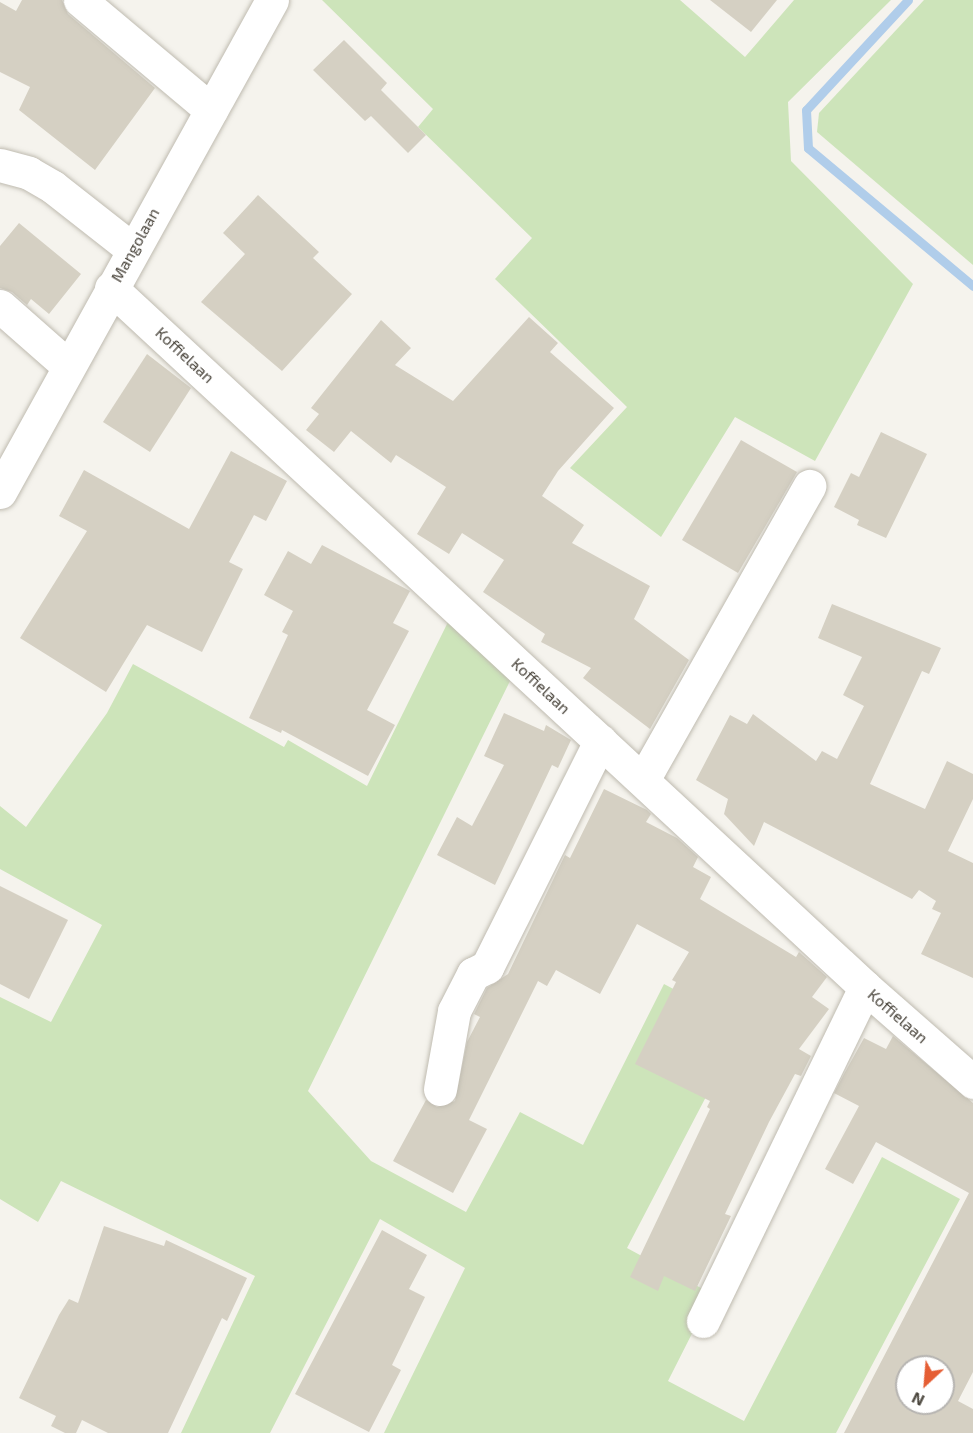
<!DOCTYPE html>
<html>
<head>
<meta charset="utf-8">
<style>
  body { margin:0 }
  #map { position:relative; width:973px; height:1433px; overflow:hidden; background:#f5f3ed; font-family:"Exo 2",sans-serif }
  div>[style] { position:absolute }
  .green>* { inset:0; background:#cde4ba }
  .stream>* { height:9px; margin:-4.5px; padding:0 4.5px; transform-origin:4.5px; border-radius:4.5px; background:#b0cdea }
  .building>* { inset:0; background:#d5d0c3 }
  .roads { filter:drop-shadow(0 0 2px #bfbbb0) drop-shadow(0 0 2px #bfbbb0) }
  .minor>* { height:33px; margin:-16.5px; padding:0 16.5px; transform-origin:16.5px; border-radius:16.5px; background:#fff }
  span { translate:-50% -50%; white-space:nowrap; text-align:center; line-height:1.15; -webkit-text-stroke:4.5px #fff; paint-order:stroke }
  .street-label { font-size:16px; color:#49443b }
  .north { position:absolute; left:895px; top:1355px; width:60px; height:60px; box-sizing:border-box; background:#fff; border:2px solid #b6b4b1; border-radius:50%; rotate:206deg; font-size:16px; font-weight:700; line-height:24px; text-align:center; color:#49443b }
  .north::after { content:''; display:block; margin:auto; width:21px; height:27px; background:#e55e34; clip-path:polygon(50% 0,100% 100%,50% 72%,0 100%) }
</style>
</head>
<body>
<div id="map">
  <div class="green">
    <div style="clip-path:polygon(322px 0,680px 0,745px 57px,794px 0,891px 0,788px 102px,791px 161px,913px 284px,815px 461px,735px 417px,661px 537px,570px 468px,627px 407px,495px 279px,532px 238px,418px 127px,433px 109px)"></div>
    <div style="clip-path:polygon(924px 0,973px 0,973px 265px,817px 132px,819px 113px)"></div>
    <div style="clip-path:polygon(448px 622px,512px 677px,308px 1091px,371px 1161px,466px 1212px,520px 1112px,583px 1145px,664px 984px,743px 1026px,627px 1248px,712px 1294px,668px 1381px,744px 1421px,882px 1157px,960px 1199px,836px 1433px,384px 1433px,465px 1268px,380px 1219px,270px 1433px,181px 1433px,255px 1276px,61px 1181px,38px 1222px,0 1199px,0 997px,51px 1022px,102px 925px,0 869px,0 806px,26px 827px,107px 713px,133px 664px,284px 747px,288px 740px,367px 786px)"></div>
  </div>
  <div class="stream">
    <div style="left:908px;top:0;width:150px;rotate:132.8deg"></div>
    <div style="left:806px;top:110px;width:38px;rotate:87deg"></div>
    <div style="left:808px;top:148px;width:215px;rotate:39.9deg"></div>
  </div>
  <div class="building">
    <div style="clip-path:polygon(22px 0,62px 0,68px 14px,155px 88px,95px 170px,19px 110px,30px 87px,0 72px,0 2px,16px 11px)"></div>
    <div style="clip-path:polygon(710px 0,777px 0,751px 32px)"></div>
    <div style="clip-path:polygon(344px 40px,387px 83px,381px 90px,426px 135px,408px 153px,371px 116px,365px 121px,313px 70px)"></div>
    <div style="clip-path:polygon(258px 195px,319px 252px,313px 258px,352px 294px,282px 371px,201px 302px,245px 254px,223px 233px)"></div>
    <div style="clip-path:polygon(19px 223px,81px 274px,49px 314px,31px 299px,27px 305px,12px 292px,0 288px,0 246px)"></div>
    <div style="clip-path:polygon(529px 317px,558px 343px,550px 352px,614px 408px,558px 471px,542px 496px,584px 525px,572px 543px,650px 586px,634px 619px,689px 660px,650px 729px,583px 678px,591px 668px,541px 642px,545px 634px,483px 592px,504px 560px,462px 533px,449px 554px,417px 534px,446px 487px,396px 455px,391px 463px,351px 431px,334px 452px,306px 430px,319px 414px,311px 408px,381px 320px,411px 348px,395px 365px,453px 401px)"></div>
    <div style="clip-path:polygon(147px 354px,191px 388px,150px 452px,103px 422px)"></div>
    <div style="clip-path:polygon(881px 432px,927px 454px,886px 538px,857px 525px,859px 520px,834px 507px,851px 473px,859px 477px)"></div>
    <div style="clip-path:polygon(741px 440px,797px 472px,738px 573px,682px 540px)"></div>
    <div style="clip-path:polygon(231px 451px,287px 481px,266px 521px,254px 515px,229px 562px,243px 569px,202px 652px,147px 625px,106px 692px,20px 638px,87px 531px,59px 516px,84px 470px,189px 529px)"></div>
    <div style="clip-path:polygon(322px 545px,410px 591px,393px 623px,409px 631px,367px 710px,395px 725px,368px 776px,282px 730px,281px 733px,249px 718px,288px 635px,282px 632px,293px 611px,264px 595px,288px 551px,311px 564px)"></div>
    <div style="clip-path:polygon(832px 604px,941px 648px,929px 674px,922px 671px,870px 784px,925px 809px,947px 761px,973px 774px,973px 799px,948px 851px,973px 863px,973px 978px,921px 954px,941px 913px,932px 909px,936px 901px,919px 890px,912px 899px,764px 822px,754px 846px,724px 814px,728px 799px,696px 780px,730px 715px,747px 724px,753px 714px,816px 761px,822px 751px,837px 759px,864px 706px,843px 695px,862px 657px,818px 638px)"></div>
    <div style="clip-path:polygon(504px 713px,544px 731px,546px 725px,571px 740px,558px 768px,552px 765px,495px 885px,437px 855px,457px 817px,472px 826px,504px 765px,484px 756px)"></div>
    <div style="clip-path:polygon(604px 789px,647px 810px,651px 814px,646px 822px,677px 838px,698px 857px,693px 867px,711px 877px,700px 899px,796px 957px,799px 952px,827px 977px,812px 997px,829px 1009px,799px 1049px,811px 1056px,801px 1076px,795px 1074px,769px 1122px,725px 1214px,731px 1216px,695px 1291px,664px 1276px,658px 1291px,630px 1277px,710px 1109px,707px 1107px,710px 1101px,635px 1064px,676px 982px,672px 980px,689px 952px,637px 924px,600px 994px,556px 970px,547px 986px,538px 981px,469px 1120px,487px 1129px,453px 1193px,393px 1161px,426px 1100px,437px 1107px,455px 1101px,467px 1042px,480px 1017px,474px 1014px,487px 988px,508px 974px,565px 855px,570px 858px)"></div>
    <div style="clip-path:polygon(0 886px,68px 920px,29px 999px,0 984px)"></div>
    <div style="clip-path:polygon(evenodd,893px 1036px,973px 1103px,973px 1372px,958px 1401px,973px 1409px,973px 1433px,844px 1433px,969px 1193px,876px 1142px,853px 1184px,825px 1169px,859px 1106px,834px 1093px,844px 1074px,864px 1038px,886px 1049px,893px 1036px,907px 1367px,943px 1367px,943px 1403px,907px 1403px,907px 1367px)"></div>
    <div style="clip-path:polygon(104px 1226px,164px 1246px,166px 1240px,247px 1278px,227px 1321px,222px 1318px,168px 1433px,108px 1433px,82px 1420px,76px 1433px,65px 1433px,51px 1426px,56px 1416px,19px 1398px,59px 1315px,69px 1299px,78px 1303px)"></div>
    <div style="clip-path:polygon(382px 1230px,427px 1255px,409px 1289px,425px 1297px,392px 1365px,401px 1370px,369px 1432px,295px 1394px)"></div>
  </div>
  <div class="roads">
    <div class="minor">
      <div style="left:80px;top:0;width:171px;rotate:40deg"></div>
      <div style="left:0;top:165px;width:30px;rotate:15deg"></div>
      <div style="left:29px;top:173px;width:28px;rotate:30deg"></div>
      <div style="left:53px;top:187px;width:100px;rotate:38.1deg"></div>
      <div style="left:111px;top:288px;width:1028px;rotate:42.83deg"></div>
      <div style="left:865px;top:987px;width:144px;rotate:41.3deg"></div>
      <div style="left:0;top:306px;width:91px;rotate:41.4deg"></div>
      <div style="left:0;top:492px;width:562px;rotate:-61.06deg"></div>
      <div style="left:643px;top:780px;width:338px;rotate:-60.5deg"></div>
      <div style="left:440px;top:1089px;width:79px;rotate:-79.8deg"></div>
      <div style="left:454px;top:1011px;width:42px;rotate:-62.8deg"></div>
      <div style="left:473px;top:974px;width:16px;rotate:-27deg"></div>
      <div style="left:487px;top:967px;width:253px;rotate:-63.4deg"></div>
      <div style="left:703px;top:1321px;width:371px;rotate:-64.1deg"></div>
    </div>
  </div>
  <div class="street-label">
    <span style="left:135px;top:245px;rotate:-61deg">Mangolaan</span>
    <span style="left:185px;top:355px;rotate:43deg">Koffielaan</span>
    <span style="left:541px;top:686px;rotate:43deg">Koffielaan</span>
    <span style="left:898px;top:1016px;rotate:41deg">Koffielaan</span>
  </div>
  <div class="north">N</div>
</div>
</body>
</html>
